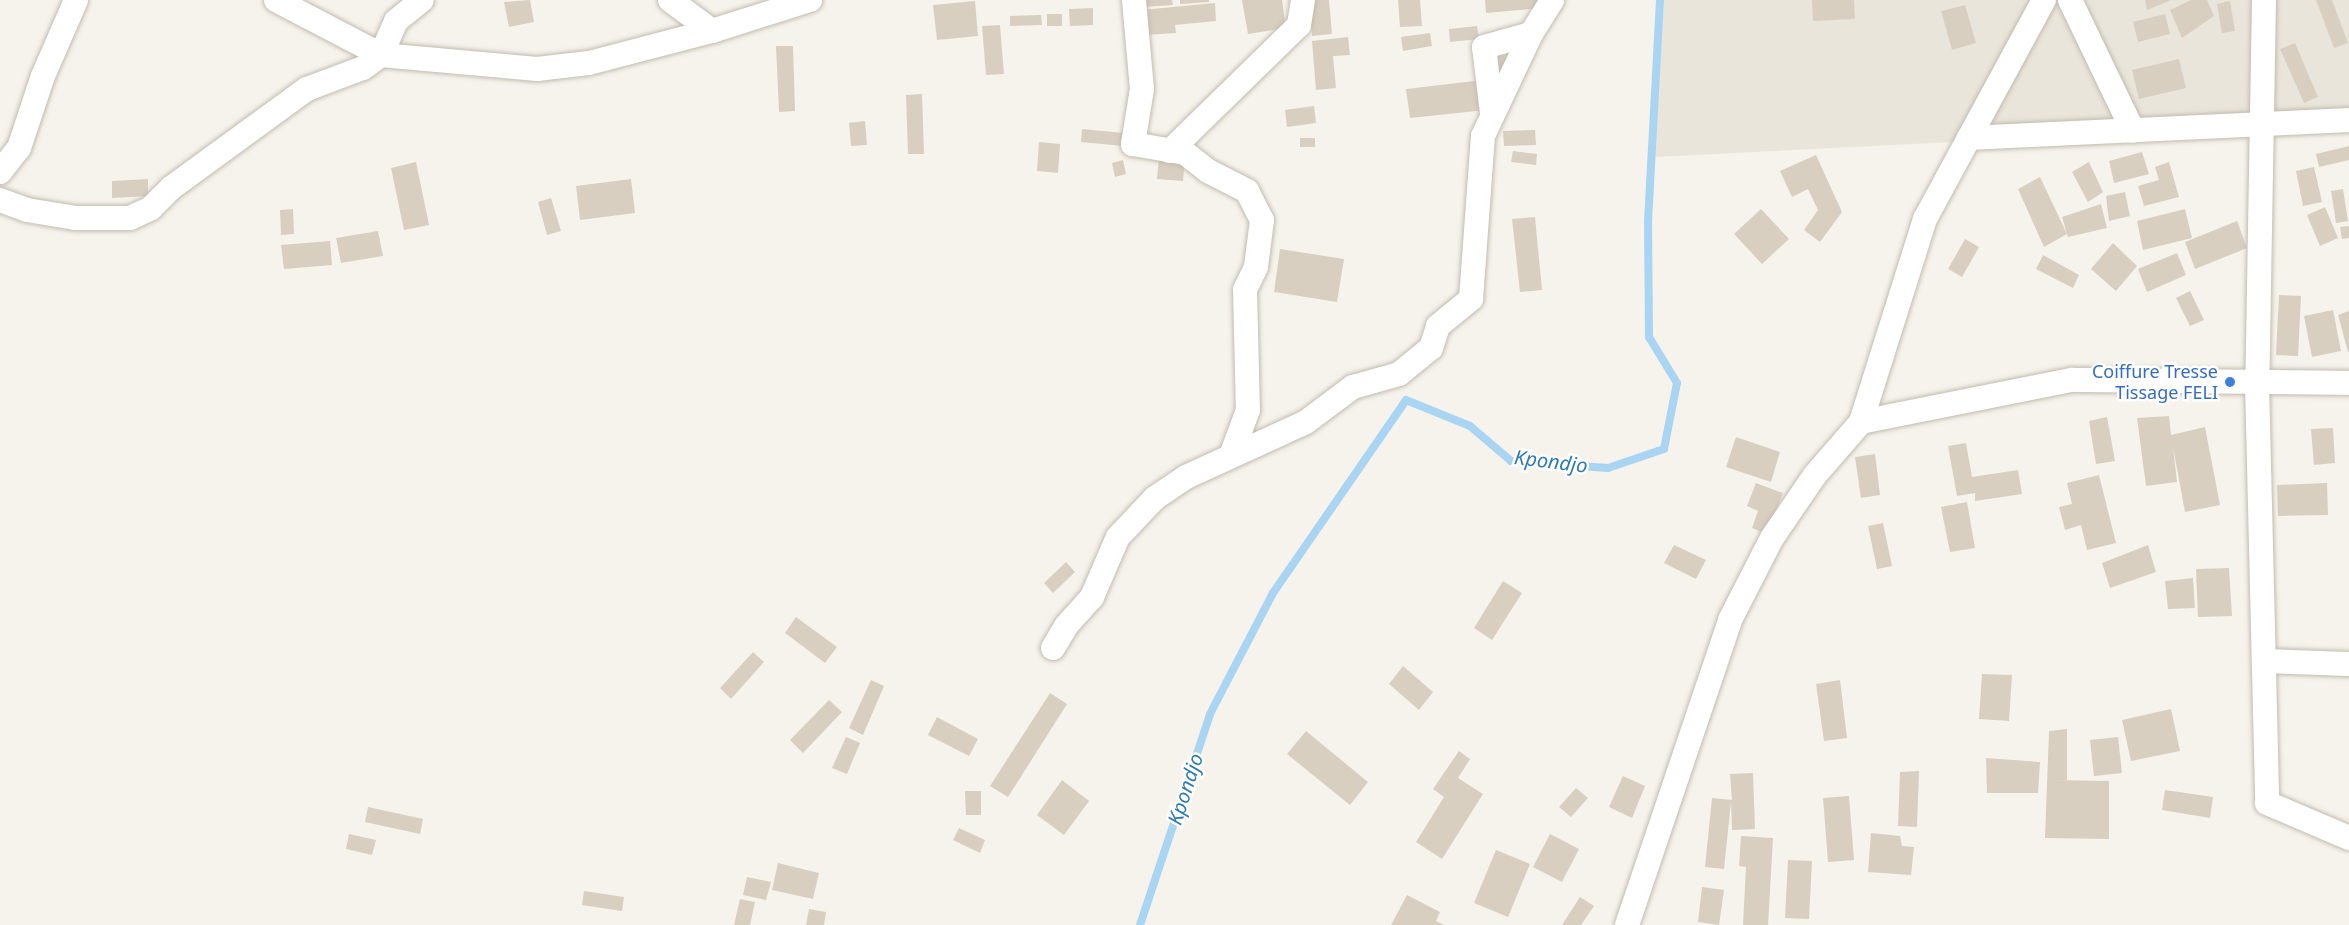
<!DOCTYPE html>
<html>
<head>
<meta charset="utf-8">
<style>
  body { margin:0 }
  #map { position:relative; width:2349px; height:925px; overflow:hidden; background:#f6f3ec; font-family:"Noto Sans",sans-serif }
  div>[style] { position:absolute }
  .residential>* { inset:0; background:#eae5da }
  .stream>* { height:8px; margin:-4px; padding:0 4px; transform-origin:4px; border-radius:4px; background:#a9d4f2 }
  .building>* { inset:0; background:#d8cfc1 }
  .roads { filter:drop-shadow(0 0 2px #c2bbae) drop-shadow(0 0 2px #c2bbae) }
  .street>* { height:24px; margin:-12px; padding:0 12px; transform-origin:12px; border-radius:12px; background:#fff }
  .dots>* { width:16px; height:16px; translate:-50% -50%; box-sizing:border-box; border:3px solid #fff; border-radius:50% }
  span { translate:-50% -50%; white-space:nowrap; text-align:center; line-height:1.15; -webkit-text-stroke:5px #fff; paint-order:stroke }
  .shop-label { font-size:18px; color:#366cbe }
  .right { translate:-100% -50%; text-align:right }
  .water-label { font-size:20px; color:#2e7ab2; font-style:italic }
</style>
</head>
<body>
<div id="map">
  <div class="residential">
    <div style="clip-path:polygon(1664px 0,2349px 0,2349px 122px,1655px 157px)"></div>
  </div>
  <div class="stream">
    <div style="left:1140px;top:925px;width:222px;rotate:-71.6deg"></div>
    <div style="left:1210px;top:714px;width:136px;rotate:-62.5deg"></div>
    <div style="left:1273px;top:593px;width:234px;rotate:-55.4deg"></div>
    <div style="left:1406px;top:400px;width:69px;rotate:22.1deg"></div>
    <div style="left:1470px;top:426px;width:54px;rotate:40.5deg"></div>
    <div style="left:1511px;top:461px;width:97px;rotate:4.1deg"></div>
    <div style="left:1608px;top:468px;width:59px;rotate:-18.7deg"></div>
    <div style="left:1664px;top:449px;width:67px;rotate:-78.9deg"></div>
    <div style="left:1677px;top:383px;width:54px;rotate:-121.3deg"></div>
    <div style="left:1649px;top:337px;width:115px;rotate:-90.5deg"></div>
    <div style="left:1648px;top:222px;width:222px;rotate:-86.9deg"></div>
  </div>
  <div class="building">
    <div style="clip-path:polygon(530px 0,534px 22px,509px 27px,504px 2px)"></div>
    <div style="clip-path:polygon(1142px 0,1172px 0,1173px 5px,1143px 7px)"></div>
    <div style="clip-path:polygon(1180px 0,1209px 0,1209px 2px,1180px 4px)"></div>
    <div style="clip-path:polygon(1242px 0,1282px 0,1286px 28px,1248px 34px)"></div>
    <div style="clip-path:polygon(1309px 0,1329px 0,1332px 34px,1312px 36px)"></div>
    <div style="clip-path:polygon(1398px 0,1420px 0,1422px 26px,1400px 27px)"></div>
    <div style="clip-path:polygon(1485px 0,1542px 0,1542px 8px,1486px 13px)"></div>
    <div style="clip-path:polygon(1812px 0,1854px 0,1855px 19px,1813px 21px)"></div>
    <div style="clip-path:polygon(2145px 0,2171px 0,2147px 10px)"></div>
    <div style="clip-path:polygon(2191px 0,2207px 0,2214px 16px,2182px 38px,2170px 10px)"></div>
    <div style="clip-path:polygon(2316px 0,2332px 0,2348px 43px,2334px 48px)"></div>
    <div style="clip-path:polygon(975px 1px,978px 36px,937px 40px,933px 5px)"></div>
    <div style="clip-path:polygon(2230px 1px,2235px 31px,2222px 33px,2217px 4px)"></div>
    <div style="clip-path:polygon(1215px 3px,1216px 21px,1175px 25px,1176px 33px,1144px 35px,1142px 10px)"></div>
    <div style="clip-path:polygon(1965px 5px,1976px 43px,1952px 50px,1941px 11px)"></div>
    <div style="clip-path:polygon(1093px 8px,1093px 25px,1070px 26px,1069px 9px)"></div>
    <div style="clip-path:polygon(1047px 14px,1062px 14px,1062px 26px,1047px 26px)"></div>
    <div style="clip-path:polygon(2165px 14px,2170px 34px,2138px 42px,2133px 22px)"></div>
    <div style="clip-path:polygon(1041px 15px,1042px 25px,1010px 26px,1010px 16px)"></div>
    <div style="clip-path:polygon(1000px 25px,1004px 74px,986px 75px,982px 26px)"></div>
    <div style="clip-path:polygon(1477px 26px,1479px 39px,1450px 42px,1449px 29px)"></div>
    <div style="clip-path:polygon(1430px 33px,1432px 46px,1403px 51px,1401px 37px)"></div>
    <div style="clip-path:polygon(1348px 37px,1350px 55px,1333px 56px,1336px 88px,1316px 90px,1312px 41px)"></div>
    <div style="clip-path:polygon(2295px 43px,2318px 97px,2304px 103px,2280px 49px)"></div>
    <div style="clip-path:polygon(776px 46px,793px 46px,795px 111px,779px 112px)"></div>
    <div style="clip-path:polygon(1499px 54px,1508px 58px,1502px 73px,1499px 72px,1493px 58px)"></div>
    <div style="clip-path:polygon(2179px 59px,2186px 88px,2139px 99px,2132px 70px)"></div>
    <div style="clip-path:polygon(1483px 80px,1486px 110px,1410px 118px,1406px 89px)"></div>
    <div style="clip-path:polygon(922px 94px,924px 154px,908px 154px,906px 95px)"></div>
    <div style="clip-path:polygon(1314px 106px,1316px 123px,1287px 127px,1285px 110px)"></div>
    <div style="clip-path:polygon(865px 121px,867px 145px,851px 146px,849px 123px)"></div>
    <div style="clip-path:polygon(1082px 129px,1124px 133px,1123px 146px,1081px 142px)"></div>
    <div style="clip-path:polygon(1535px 130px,1536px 145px,1504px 146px,1503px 131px)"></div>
    <div style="clip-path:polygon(1300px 138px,1315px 138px,1315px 147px,1300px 147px)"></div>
    <div style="clip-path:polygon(1039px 142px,1060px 144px,1058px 173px,1037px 171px)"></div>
    <div style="clip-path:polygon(2349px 146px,2349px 160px,2319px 167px,2316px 154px)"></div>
    <div style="clip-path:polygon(1513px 151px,1537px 154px,1536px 165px,1511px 162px)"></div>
    <div style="clip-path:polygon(2142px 152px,2149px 174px,2114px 183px,2109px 161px)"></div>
    <div style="clip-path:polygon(1816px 155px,1842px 212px,1820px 242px,1804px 230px,1818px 210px,1808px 189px,1792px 197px,1780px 171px)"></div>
    <div style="clip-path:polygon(1159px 157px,1185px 159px,1183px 181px,1157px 179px)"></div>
    <div style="clip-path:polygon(1123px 160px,1126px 174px,1115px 177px,1112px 163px)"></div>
    <div style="clip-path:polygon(416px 162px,429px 225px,404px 230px,391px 168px)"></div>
    <div style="clip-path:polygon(2089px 162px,2103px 192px,2088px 202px,2072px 172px)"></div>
    <div style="clip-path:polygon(2169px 162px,2179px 197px,2144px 206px,2138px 186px,2159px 180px,2155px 167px)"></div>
    <div style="clip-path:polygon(2314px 167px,2322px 202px,2303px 206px,2296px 171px)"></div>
    <div style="clip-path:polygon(2040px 177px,2067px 234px,2062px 217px,2101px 204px,2107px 228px,2068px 237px,2067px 234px,2044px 247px,2018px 189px)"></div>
    <div style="clip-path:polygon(148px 179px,148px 196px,112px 198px,112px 181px)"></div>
    <div style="clip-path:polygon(631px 179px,635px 213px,580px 220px,576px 186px)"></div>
    <div style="clip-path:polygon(2343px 189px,2348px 221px,2336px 223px,2331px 191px)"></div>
    <div style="clip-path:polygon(2125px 192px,2130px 216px,2109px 221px,2106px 196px)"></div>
    <div style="clip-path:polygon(551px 198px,561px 231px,547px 235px,538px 202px)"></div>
    <div style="clip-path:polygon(2325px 207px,2338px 238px,2320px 246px,2307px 215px)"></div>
    <div style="clip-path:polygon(293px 209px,294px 234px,281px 235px,280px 210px)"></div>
    <div style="clip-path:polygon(1761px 209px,1789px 239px,1762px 264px,1734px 234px)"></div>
    <div style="clip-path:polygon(2185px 209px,2192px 238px,2143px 250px,2137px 221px)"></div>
    <div style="clip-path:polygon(1535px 217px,1542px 290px,1520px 292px,1512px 219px)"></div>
    <div style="clip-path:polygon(2237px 221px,2247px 248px,2195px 269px,2185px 242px)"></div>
    <div style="clip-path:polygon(2349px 226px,2349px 238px,2342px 239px,2340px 227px)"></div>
    <div style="clip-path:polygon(378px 231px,383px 256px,341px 263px,336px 238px)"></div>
    <div style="clip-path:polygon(1965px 239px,1979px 247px,1962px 277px,1948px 269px)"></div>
    <div style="clip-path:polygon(330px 241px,332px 265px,284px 269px,281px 245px)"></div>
    <div style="clip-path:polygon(2113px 243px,2137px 266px,2116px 291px,2091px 269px)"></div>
    <div style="clip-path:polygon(1280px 249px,1344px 259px,1337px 302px,1274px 292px)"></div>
    <div style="clip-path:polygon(2177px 253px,2186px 275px,2147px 292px,2138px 269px)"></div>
    <div style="clip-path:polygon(2043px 255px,2079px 275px,2073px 288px,2036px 269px)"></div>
    <div style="clip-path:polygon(2190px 291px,2204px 320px,2190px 326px,2176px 298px)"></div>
    <div style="clip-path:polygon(2279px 295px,2301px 296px,2298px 356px,2276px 355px)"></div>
    <div style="clip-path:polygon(2333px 310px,2341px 351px,2312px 357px,2304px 316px)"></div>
    <div style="clip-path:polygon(2349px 311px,2349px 352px,2348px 352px,2338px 315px)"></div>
    <div style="clip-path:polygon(2169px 416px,2171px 435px,2205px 427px,2220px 505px,2185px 512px,2173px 447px,2177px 482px,2146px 486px,2137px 418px)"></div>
    <div style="clip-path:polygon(2107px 417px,2115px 461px,2096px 464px,2089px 421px)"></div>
    <div style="clip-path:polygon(2333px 428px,2335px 463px,2314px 465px,2311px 429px)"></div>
    <div style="clip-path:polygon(1736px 437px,1780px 452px,1771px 482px,1726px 467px)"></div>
    <div style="clip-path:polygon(1966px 443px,1972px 477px,2018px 470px,2022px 494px,1975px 501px,1975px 493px,1957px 496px,1948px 446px)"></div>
    <div style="clip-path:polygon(1875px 454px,1880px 495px,1861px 498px,1855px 457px)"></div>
    <div style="clip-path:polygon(2099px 475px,2116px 543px,2087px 550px,2081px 525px,2065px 530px,2059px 507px,2072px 504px,2067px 483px)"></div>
    <div style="clip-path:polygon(1756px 483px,1783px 493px,1767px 534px,1752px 528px,1758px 511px,1747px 506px)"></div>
    <div style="clip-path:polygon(2327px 483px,2328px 515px,2278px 516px,2277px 485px)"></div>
    <div style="clip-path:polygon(1967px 502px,1975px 548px,1950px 552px,1941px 507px)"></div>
    <div style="clip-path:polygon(1883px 523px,1892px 566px,1877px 569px,1868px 526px)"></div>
    <div style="clip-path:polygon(1674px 545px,1706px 560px,1696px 579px,1664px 563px)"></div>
    <div style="clip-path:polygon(2148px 545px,2156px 572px,2110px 588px,2102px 563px)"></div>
    <div style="clip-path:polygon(1066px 562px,1075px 572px,1053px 593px,1044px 583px)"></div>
    <div style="clip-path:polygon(2229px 568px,2232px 616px,2198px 617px,2196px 569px)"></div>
    <div style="clip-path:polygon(2193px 578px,2195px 608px,2168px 609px,2165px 581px)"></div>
    <div style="clip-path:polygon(1503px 581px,1522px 593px,1492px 640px,1474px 628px)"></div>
    <div style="clip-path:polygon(796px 617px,837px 647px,825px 663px,785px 633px)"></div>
    <div style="clip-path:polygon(753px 652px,764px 662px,731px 699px,720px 688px)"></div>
    <div style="clip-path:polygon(1403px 666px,1433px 692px,1419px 710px,1389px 684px)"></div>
    <div style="clip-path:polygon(1982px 674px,2012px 675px,2009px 721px,1979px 719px)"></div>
    <div style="clip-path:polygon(871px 680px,884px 686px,863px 735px,849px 728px)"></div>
    <div style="clip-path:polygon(1840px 680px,1847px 738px,1824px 741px,1816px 684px)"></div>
    <div style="clip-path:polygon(1050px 693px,1067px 704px,1008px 797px,990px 786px)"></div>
    <div style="clip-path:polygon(829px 700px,842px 712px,803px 753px,790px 740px)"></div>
    <div style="clip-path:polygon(2171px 709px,2180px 751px,2131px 761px,2122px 720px)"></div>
    <div style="clip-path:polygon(937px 717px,978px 739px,969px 756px,928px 735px)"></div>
    <div style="clip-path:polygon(2067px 729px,2067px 780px,2054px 780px,2109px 781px,2109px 839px,2045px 838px,2049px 731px)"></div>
    <div style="clip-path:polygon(1306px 731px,1368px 782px,1350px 805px,1287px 754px)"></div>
    <div style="clip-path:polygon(846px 737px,860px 743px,847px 774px,832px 768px)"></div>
    <div style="clip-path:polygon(2118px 737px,2122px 773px,2094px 776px,2090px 740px)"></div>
    <div style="clip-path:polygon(1459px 751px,1470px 759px,1458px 778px,1483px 794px,1442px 859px,1416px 842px,1444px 797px,1433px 789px)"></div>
    <div style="clip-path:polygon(1986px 758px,2040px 762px,2038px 793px,1987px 793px)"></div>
    <div style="clip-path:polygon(1919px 771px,1917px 827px,1898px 826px,1900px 772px)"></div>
    <div style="clip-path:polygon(1753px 773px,1755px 829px,1732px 830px,1731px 802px,1724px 869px,1705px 867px,1712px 798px,1732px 800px,1730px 774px)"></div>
    <div style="clip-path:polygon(1623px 776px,1645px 786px,1632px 818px,1609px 807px)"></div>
    <div style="clip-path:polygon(1062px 780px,1089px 801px,1064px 835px,1037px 815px)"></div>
    <div style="clip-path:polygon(1576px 788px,1588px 798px,1571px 817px,1559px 807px)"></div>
    <div style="clip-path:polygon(2165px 790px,2213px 797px,2210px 818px,2162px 810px)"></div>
    <div style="clip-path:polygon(965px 791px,981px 791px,981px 815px,966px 815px)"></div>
    <div style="clip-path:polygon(1849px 796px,1854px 860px,1828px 862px,1823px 798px)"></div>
    <div style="clip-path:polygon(368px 807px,423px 819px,420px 834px,365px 822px)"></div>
    <div style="clip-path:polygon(959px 828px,985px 840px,980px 853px,953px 840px)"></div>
    <div style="clip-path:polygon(1871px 833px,1900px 836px,1902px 846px,1914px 847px,1911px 875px,1868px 872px)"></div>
    <div style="clip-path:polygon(349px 834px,376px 840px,372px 855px,346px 849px)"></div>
    <div style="clip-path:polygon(1550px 834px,1579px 849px,1562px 882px,1533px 867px)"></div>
    <div style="clip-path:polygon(1741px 836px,1773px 838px,1768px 925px,1743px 925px,1746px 867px,1739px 866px)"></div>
    <div style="clip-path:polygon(1496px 850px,1530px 864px,1508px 917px,1474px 903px)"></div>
    <div style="clip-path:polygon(1788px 860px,1812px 861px,1809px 919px,1785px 918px)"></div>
    <div style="clip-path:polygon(778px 863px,819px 873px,813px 899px,772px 890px)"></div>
    <div style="clip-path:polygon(747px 877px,771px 882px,766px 900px,743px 895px)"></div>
    <div style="clip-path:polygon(1702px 887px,1724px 890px,1719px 925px,1698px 922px)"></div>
    <div style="clip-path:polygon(584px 891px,624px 897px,622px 911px,582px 905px)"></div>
    <div style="clip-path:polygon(1407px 895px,1440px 912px,1436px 921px,1444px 925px,1391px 925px)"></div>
    <div style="clip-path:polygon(1580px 897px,1594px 906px,1581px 925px,1562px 925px)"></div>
    <div style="clip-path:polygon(740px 899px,755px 902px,750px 925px,734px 925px)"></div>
    <div style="clip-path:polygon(809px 909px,826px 912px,824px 925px,806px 925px)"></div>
  </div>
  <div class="roads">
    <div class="street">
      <div style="left:276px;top:0;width:119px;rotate:27.6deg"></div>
      <div style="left:381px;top:55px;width:157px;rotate:5.1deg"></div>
      <div style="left:537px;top:69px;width:52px;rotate:-6.6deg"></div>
      <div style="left:589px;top:63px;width:127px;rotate:-14.6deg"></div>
      <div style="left:712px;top:31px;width:103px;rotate:-17.6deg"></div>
      <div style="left:670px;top:0;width:52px;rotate:36.4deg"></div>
      <div style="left:1134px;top:0;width:89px;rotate:84.9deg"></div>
      <div style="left:1142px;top:89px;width:56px;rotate:99.3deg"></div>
      <div style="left:1133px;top:144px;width:53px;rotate:9.8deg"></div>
      <div style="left:1185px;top:153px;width:29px;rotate:38deg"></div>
      <div style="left:1208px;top:171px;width:44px;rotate:27.1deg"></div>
      <div style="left:1247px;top:191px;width:33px;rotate:63deg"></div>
      <div style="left:1262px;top:220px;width:47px;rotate:97.3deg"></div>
      <div style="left:1256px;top:267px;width:25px;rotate:116deg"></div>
      <div style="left:1245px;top:290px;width:120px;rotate:88.6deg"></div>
      <div style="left:1248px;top:410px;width:49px;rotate:110.3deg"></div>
      <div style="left:2070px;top:0;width:145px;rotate:64.3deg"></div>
      <div style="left:2264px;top:0;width:383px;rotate:91deg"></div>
      <div style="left:2257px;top:383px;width:420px;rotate:88.6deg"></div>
      <div style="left:2267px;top:803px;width:89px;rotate:23.1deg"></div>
      <div style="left:1492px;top:113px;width:66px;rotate:-96.9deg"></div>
      <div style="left:1484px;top:47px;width:49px;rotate:-15.5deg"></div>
      <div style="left:1969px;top:138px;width:380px;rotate:-2.7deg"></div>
      <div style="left:1170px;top:151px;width:180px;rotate:-44.3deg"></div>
      <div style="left:1299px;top:25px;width:25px;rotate:-81deg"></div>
      <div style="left:0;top:172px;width:31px;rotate:-52deg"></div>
      <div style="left:19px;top:148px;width:76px;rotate:-71.6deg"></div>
      <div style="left:43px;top:76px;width:83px;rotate:-66.5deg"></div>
      <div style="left:0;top:200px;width:29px;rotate:20deg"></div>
      <div style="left:27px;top:210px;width:50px;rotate:9.3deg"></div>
      <div style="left:76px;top:218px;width:54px"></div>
      <div style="left:130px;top:218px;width:23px;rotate:-25deg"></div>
      <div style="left:151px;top:208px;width:28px;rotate:-45deg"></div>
      <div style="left:171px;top:188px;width:168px;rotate:-36.1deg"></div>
      <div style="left:307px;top:89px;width:60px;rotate:-20.6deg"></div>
      <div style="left:363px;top:68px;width:22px;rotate:-36deg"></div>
      <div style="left:381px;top:55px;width:37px;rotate:-66deg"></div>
      <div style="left:396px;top:21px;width:33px;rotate:-39deg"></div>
      <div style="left:1861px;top:422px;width:215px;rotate:-11.3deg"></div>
      <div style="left:2072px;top:380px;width:277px;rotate:0.6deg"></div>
      <div style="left:1053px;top:648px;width:26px;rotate:-59deg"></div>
      <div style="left:1066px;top:626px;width:39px;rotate:-48deg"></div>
      <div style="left:1092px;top:597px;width:65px;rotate:-66.6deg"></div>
      <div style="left:1118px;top:537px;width:54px;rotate:-46.5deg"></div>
      <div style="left:1155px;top:498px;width:37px;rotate:-34deg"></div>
      <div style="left:1186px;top:477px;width:132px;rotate:-24.6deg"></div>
      <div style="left:1306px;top:422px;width:59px;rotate:-36.7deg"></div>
      <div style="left:1353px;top:387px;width:48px;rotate:-15.8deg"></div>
      <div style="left:1399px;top:374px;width:41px;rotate:-39.1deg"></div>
      <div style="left:1431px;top:348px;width:23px;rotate:-72deg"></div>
      <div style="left:1438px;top:326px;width:43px;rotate:-39.3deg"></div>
      <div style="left:1471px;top:299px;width:163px;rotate:-85.8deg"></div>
      <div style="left:1483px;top:136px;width:113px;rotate:-64.8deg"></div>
      <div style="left:1531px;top:34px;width:40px;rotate:-58deg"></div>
      <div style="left:2264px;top:661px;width:85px;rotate:2deg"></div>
      <div style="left:1627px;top:925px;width:322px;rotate:-71.3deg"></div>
      <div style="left:1730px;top:620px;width:92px;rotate:-62.9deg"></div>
      <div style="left:1772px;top:538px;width:76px;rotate:-55.7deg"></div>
      <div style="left:1815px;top:475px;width:70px;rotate:-49deg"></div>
      <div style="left:1861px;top:422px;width:213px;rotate:-72.5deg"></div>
      <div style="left:1925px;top:219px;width:249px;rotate:-61.5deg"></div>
    </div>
  </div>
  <div class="dots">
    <div style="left:2230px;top:382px;background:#3f7fe0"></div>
  </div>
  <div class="shop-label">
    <span class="right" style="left:2218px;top:382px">Coiffure Tresse<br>Tissage FELI</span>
  </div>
  <div class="water-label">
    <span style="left:1551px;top:461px;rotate:7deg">Kpondjo</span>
    <span style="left:1185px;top:789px;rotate:-72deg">Kpondjo</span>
  </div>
</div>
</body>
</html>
